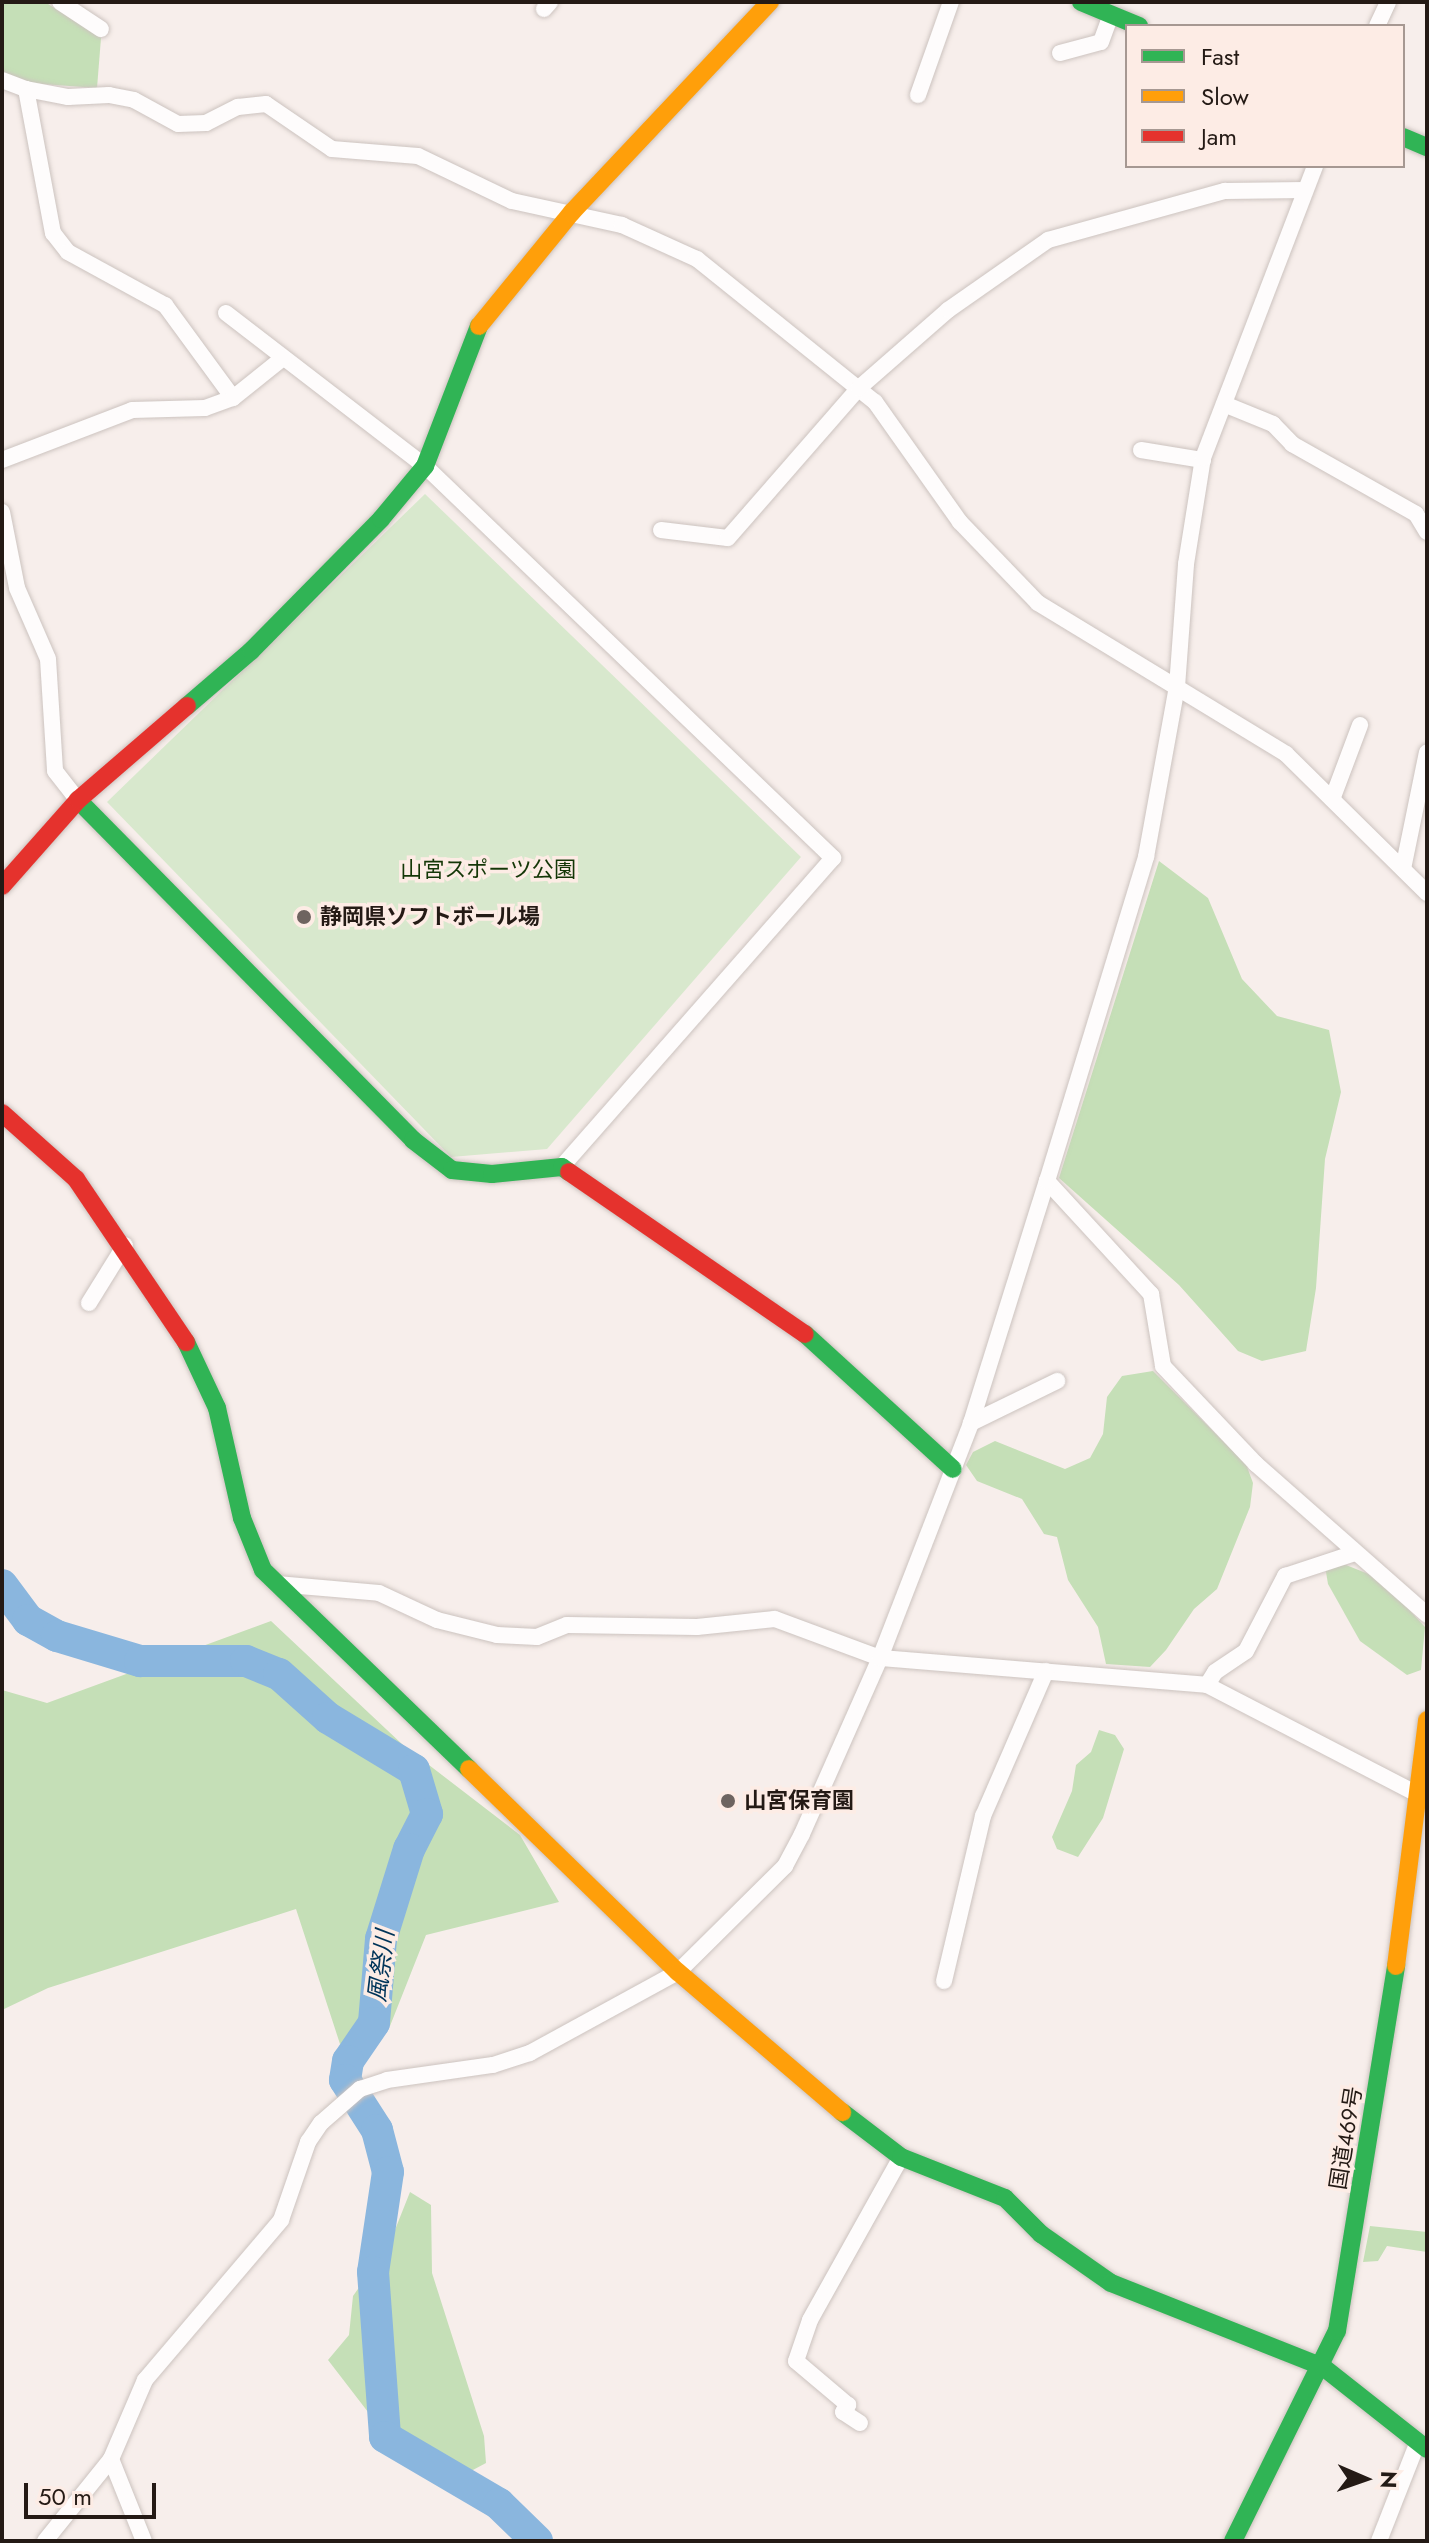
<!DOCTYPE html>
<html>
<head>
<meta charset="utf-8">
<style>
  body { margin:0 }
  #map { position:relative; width:1429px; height:2543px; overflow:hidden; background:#f7eeeb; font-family:Jost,"Noto Sans JP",sans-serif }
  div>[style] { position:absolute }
  .green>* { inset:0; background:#d8e8cd }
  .forest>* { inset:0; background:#c5dfb7 }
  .river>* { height:32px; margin:-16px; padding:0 16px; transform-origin:16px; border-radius:16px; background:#8ab6de }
  .roads { filter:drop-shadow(0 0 2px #ccc3bf) drop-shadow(0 0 2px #ccc3bf) }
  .street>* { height:16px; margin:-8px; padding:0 8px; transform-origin:8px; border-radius:8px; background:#fefcfc }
  .fast>* { height:18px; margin:-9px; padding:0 9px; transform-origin:9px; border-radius:9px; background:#30b455 }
  .slow>* { height:18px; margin:-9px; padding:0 9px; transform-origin:9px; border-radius:9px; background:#ff9f0a }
  .jam>* { height:18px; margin:-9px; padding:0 9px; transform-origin:9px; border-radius:9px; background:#e5322d }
  .dots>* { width:22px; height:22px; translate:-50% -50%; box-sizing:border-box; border:4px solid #fdece5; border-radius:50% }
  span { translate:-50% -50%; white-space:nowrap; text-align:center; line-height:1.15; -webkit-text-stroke:7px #fdece5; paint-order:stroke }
  .park-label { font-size:22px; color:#143707 }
  .poi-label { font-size:22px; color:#241a15; font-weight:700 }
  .left { translate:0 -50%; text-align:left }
  .street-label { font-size:22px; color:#241a15 }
  .water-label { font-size:24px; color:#003459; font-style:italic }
  .frame { position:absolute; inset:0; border:4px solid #241a15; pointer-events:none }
  .legend { position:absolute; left:1125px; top:24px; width:280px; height:144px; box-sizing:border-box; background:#fdece5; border:2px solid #a69892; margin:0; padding:10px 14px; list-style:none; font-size:24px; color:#241a15 }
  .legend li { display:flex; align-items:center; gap:16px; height:40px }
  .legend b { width:40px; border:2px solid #a69892 }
  .north { position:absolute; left:1325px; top:2439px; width:80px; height:80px; -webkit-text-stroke:6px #fdece5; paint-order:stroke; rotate:92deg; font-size:22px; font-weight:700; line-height:32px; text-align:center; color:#241a15 }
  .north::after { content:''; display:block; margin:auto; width:28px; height:36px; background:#241a15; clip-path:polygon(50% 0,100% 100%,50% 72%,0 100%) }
  .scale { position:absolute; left:24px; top:2483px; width:132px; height:36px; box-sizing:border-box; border:4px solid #241a15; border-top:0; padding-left:10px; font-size:24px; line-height:28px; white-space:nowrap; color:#241a15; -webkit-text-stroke:6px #fdece5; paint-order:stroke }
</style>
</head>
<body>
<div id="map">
  <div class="green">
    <div style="clip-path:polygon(425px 494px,801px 857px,547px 1149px,451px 1157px,107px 802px)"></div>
  </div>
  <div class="forest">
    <div style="clip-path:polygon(2px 2px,45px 2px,101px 38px,97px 88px,28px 83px,2px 72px)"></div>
    <div style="clip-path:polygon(1159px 861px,1208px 898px,1242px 979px,1277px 1016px,1329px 1030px,1341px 1092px,1325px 1159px,1316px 1288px,1306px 1351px,1262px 1361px,1238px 1351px,1179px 1285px,1059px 1178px)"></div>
    <div style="clip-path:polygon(1153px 1371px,1246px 1464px,1253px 1483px,1250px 1507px,1217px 1589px,1194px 1609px,1166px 1650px,1150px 1667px,1106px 1664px,1098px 1627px,1068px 1580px,1057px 1537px,1044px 1534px,1022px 1499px,977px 1481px,966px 1465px,973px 1452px,995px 1441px,1065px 1469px,1090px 1458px,1103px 1434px,1107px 1397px,1122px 1376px)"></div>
    <div style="clip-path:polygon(1346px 1565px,1381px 1579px,1425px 1627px,1421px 1670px,1407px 1675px,1360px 1641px,1328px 1584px,1325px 1566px)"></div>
    <div style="clip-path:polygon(271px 1621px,403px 1745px,520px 1835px,559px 1902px,426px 1935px,390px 2026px,340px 2044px,296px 1909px,48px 1988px,2px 2010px,2px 1690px,47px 1703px)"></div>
    <div style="clip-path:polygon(1099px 1730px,1115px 1735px,1124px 1749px,1103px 1818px,1078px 1857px,1057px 1849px,1052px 1837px,1072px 1791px,1076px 1765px,1091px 1752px)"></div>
    <div style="clip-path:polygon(410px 2192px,431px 2205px,432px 2273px,484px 2436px,486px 2463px,471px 2471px,451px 2458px,408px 2464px,328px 2360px,349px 2335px,353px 2296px,389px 2245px)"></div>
    <div style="clip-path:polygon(1370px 2226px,1427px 2232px,1427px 2252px,1387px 2246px,1378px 2261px,1363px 2262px)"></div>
  </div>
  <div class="river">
    <div style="left:2px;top:1585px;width:44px;rotate:53.4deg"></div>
    <div style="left:28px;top:1620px;width:33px;rotate:29deg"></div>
    <div style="left:57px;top:1636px;width:87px;rotate:16.8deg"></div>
    <div style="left:140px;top:1661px;width:106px"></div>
    <div style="left:246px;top:1661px;width:35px;rotate:22deg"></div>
    <div style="left:279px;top:1674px;width:66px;rotate:41.9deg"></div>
    <div style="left:328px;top:1718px;width:100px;rotate:31.2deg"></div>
    <div style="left:414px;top:1770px;width:46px;rotate:73.5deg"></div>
    <div style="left:427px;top:1814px;width:39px;rotate:117deg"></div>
    <div style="left:409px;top:1849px;width:94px;rotate:107.3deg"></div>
    <div style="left:381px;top:1939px;width:84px;rotate:94.8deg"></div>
    <div style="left:374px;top:2023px;width:46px;rotate:124.4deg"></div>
    <div style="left:348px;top:2061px;width:19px;rotate:99deg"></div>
    <div style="left:345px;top:2080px;width:59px;rotate:57.4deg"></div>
    <div style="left:377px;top:2130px;width:43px;rotate:75.3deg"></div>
    <div style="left:388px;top:2172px;width:101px;rotate:98.5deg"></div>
    <div style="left:373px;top:2272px;width:165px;rotate:85.8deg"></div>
    <div style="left:385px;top:2437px;width:132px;rotate:30.4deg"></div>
    <div style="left:499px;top:2504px;width:53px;rotate:44.2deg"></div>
  </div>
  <div class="roads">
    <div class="street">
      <div style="left:60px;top:2px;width:49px;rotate:33.4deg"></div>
      <div style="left:544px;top:9px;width:9px;rotate:-49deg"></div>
      <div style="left:1377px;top:26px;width:26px;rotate:-65deg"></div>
      <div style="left:1060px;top:53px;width:42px;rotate:-15deg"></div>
      <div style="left:1101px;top:42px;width:29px;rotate:-70deg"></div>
      <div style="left:2px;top:80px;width:26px;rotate:21deg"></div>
      <div style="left:26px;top:89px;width:147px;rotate:79.4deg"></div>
      <div style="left:53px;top:233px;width:24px;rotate:52deg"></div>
      <div style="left:68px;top:252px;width:111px;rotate:28.7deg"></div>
      <div style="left:165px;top:305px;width:115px;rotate:53.8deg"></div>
      <div style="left:26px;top:89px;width:43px;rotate:10.8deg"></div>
      <div style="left:68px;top:97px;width:41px;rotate:-2.8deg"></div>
      <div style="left:109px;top:95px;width:25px;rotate:11deg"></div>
      <div style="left:134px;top:100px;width:50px;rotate:28.6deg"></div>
      <div style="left:178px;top:124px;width:28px;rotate:-2deg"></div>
      <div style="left:206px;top:123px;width:36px;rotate:-27deg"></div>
      <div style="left:238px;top:107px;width:28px;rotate:-6deg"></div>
      <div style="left:266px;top:104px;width:80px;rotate:34.3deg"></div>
      <div style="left:332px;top:149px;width:86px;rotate:4.7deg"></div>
      <div style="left:418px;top:156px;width:104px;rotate:25.6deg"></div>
      <div style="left:512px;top:201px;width:113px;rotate:12.3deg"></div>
      <div style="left:622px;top:225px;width:82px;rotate:24.4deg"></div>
      <div style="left:697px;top:259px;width:228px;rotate:38.8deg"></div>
      <div style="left:875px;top:402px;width:147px;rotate:54.7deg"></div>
      <div style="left:960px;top:522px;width:112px;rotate:46.1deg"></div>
      <div style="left:1038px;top:603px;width:290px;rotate:31.3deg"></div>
      <div style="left:1286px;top:754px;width:198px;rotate:44.6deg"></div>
      <div style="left:918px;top:95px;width:99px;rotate:-70.5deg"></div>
      <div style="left:226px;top:313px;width:251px;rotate:37.6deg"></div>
      <div style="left:425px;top:466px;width:566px;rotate:43.85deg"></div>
      <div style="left:833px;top:858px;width:411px;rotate:131.3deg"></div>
      <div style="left:1224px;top:404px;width:53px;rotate:22.2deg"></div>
      <div style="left:1273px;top:424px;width:28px;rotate:46deg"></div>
      <div style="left:1292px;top:444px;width:142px;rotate:29.4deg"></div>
      <div style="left:1416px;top:514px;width:21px;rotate:59deg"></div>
      <div style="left:1141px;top:450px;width:63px;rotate:9.2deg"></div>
      <div style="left:2px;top:460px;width:139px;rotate:-21deg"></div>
      <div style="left:132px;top:410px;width:73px;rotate:-1.6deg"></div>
      <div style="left:205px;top:408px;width:30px;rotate:-20deg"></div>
      <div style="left:233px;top:398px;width:64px;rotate:-38.7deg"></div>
      <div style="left:2px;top:512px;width:77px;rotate:78.8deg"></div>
      <div style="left:17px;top:588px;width:77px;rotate:66.4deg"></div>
      <div style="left:48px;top:659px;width:112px;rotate:86.4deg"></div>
      <div style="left:55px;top:771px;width:37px;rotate:52deg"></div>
      <div style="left:661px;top:530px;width:67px;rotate:6.8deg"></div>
      <div style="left:728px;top:538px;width:199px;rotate:-48.9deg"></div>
      <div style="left:859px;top:388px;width:118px;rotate:-41.2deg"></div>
      <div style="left:948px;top:310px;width:122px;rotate:-35deg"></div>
      <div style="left:1048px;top:240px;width:184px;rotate:-15.5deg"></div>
      <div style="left:1225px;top:191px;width:80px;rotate:-0.7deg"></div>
      <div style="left:1333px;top:797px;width:77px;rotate:-69.4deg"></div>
      <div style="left:1403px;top:869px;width:119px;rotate:-78.4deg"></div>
      <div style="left:1047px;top:1181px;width:154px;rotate:47.4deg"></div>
      <div style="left:1151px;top:1294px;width:73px;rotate:80.5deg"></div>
      <div style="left:1163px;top:1366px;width:135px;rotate:46.5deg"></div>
      <div style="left:1256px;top:1464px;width:228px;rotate:41.4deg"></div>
      <div style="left:89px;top:1303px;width:68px;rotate:-58.2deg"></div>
      <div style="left:971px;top:1423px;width:96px;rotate:-26deg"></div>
      <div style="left:277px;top:1584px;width:102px;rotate:5deg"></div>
      <div style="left:379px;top:1593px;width:64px;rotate:25deg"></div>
      <div style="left:437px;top:1620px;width:62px;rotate:14deg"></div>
      <div style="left:497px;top:1635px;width:40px;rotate:2.9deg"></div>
      <div style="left:537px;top:1637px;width:32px;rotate:-22deg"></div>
      <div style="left:567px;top:1625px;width:130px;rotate:0.9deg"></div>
      <div style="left:697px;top:1627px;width:78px;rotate:-5.9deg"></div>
      <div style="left:775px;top:1619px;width:112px;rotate:20.4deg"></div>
      <div style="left:880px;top:1658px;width:328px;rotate:4.7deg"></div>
      <div style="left:1207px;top:1685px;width:243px;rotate:27.4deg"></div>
      <div style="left:1207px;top:1685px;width:15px;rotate:-58deg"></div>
      <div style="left:1215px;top:1672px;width:37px;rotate:-34deg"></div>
      <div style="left:1246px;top:1651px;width:85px;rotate:-62.5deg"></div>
      <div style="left:1285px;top:1576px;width:74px;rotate:-18.2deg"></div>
      <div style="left:944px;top:1981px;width:170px;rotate:-76.7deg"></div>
      <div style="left:983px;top:1816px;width:158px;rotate:-66.5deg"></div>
      <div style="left:860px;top:2423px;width:20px;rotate:-147deg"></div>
      <div style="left:843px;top:2412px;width:9px;rotate:-54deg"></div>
      <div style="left:848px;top:2405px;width:68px;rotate:-139.8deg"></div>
      <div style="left:796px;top:2361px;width:43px;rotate:-71.1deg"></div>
      <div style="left:810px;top:2320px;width:187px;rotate:-60.8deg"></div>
      <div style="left:111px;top:2459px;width:88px;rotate:68.1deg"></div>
      <div style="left:45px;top:2541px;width:105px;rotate:-51.2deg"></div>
      <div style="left:111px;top:2459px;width:86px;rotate:-66.7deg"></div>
      <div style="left:145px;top:2380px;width:210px;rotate:-49.6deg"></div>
      <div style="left:281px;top:2220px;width:83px;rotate:-70.9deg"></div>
      <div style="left:308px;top:2142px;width:23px;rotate:-56deg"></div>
      <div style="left:321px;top:2123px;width:52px;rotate:-41.1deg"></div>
      <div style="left:360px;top:2089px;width:28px;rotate:-18deg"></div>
      <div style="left:387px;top:2080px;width:107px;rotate:-8.1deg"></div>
      <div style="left:493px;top:2065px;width:39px;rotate:-18deg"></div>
      <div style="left:530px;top:2053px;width:169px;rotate:-28.7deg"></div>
      <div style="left:678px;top:1972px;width:151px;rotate:-44.7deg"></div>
      <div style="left:785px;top:1866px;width:36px;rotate:-62deg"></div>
      <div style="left:802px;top:1834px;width:193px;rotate:-66.1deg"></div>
      <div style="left:880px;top:1658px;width:252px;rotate:-68.8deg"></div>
      <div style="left:971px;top:1423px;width:254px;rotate:-72.6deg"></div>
      <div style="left:1047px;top:1181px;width:339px;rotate:-73deg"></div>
      <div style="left:1146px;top:857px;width:173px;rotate:-79.7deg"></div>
      <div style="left:1177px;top:687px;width:123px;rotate:-85.8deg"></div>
      <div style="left:1186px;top:564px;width:107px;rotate:-80.9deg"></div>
      <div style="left:1203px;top:458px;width:313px;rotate:-69deg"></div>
      <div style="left:1379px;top:2541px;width:104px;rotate:-68.6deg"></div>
    </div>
    <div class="fast">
      <div style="left:1081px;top:2px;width:63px;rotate:22.5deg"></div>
      <div style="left:1403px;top:137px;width:26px;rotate:23deg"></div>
      <div style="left:187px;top:706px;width:84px;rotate:-40.7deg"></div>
      <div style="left:251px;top:651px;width:185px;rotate:-45.4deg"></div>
      <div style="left:381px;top:519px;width:69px;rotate:-50.3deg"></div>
      <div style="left:425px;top:466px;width:150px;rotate:-68.9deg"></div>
      <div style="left:78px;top:800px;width:477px;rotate:45.4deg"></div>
      <div style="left:413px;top:1140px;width:49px;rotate:37.6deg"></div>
      <div style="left:452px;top:1170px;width:40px;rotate:5.7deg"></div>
      <div style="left:492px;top:1174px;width:70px;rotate:-5.7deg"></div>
      <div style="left:562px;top:1167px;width:9px;rotate:36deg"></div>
      <div style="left:805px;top:1334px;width:200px;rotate:42.4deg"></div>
      <div style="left:186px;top:1342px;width:73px;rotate:64.8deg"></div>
      <div style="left:217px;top:1408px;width:113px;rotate:77.2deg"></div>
      <div style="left:242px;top:1518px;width:56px;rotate:68deg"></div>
      <div style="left:263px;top:1570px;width:286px;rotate:44deg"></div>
      <div style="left:842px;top:2112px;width:74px;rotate:37.3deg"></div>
      <div style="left:901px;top:2157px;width:112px;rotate:21.5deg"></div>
      <div style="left:1005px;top:2198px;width:51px;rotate:45deg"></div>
      <div style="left:1041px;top:2234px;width:85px;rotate:35deg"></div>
      <div style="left:1111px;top:2283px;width:228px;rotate:21.6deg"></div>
      <div style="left:1323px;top:2367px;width:132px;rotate:38.3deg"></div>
      <div style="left:1233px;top:2541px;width:234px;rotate:-63.7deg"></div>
      <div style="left:1337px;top:2331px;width:370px;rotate:-80.8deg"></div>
    </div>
    <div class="slow">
      <div style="left:479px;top:326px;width:147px;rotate:-50.8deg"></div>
      <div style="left:572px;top:212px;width:289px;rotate:-46.7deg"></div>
      <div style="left:469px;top:1769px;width:291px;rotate:44.2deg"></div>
      <div style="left:678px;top:1972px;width:216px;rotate:40.5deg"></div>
      <div style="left:1396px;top:1966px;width:248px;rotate:-82.8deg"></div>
    </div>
    <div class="jam">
      <div style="left:2px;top:886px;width:115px;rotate:-48.5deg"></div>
      <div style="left:78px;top:800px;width:144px;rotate:-40.8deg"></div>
      <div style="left:2px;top:1113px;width:99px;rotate:41.7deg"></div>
      <div style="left:76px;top:1179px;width:197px;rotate:56deg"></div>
      <div style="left:569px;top:1172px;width:286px;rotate:34.5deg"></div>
    </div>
  </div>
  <div class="dots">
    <div style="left:304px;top:917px;background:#6e6460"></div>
    <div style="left:728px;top:1801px;background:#6e6460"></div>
  </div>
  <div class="park-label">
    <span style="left:488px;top:870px">山宮スポーツ公園</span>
  </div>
  <div class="poi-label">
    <span class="left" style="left:320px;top:917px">静岡県ソフトボール場</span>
    <span class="left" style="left:744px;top:1801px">山宮保育園</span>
  </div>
  <div class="street-label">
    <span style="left:1346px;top:2138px;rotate:-81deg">国道469号</span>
  </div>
  <div class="water-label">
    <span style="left:381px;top:1966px;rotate:-83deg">風祭川</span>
  </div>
  <div class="frame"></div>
  <ul class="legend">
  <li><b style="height:10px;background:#30b455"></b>Fast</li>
  <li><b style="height:10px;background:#ff9f0a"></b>Slow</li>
  <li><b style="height:10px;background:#e5322d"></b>Jam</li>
  </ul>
  <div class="north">N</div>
  <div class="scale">50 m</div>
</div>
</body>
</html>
